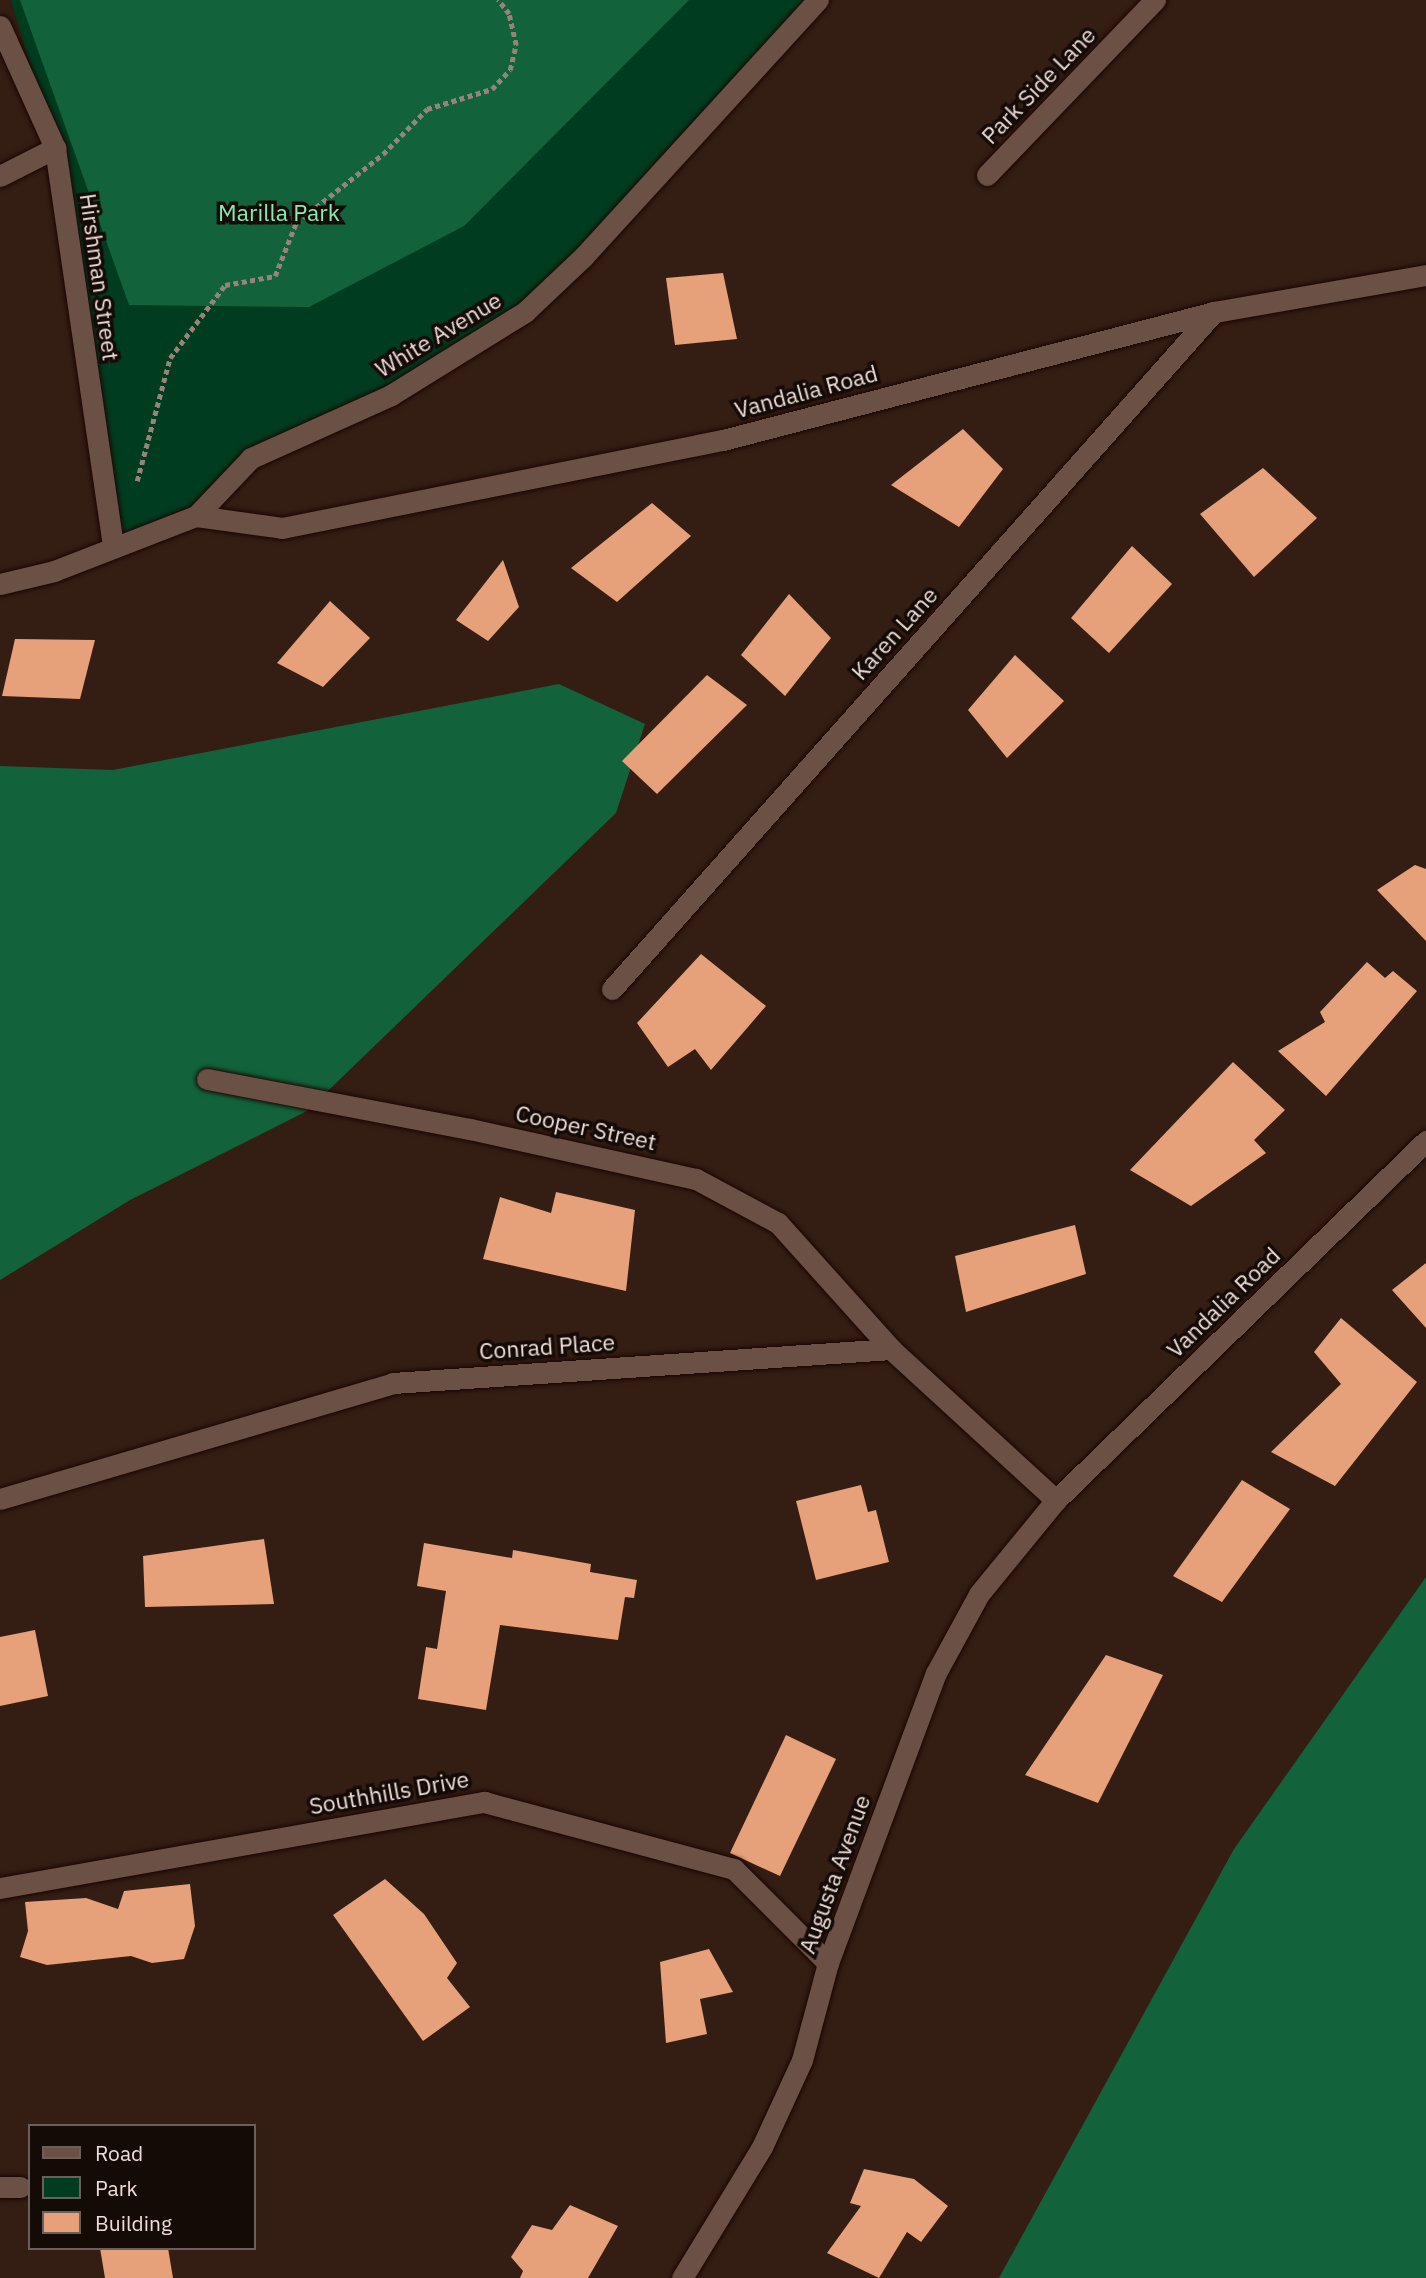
<!DOCTYPE html>
<html>
<head>
<meta charset="utf-8">
<style>
  body { margin:0 }
  #map { position:relative; width:1426px; height:2278px; overflow:hidden; background:#341d13; font-family:"IBM Plex Sans",sans-serif }
  div>[style] { position:absolute }
  .green>* { inset:0; background:#003c1f }
  .forest>* { inset:0; background:#12633b }
  .building>* { inset:0; background:#e7a17a }
  .path>* { height:4.5px; margin-top:-2.25px; transform-origin:0; background:repeating-linear-gradient(90deg,#96837a 0 5px,transparent 0 8.5px) }
  .roads { filter:drop-shadow(0 0 2px #1a0601) drop-shadow(0 0 2px #1a0601) }
  .minor>* { height:21px; margin:-10.5px; padding:0 10.5px; transform-origin:10.5px; border-radius:10.5px; background:#6b5045 }
  span { translate:-50% -50%; white-space:nowrap; text-align:center; line-height:1.15; -webkit-text-stroke:7px #140a06; paint-order:stroke }
  .street-label { font-size:23px; color:#eeded7 }
  .park-label { font-size:23px; color:#87edaf }
  .legend { position:absolute; left:28px; top:2124px; width:228px; height:126px; box-sizing:border-box; background:#140a06; border:2px solid #6b5f5a; margin:0; padding:9px 12px; list-style:none; font-size:21px; color:#eeded7 }
  .legend li { display:flex; align-items:center; gap:14px; height:35px }
  .legend b { width:35px; border:2px solid #6b5f5a }
</style>
</head>
<body>
<div id="map">
  <div class="green">
    <div style="clip-path:polygon(11px 0,818px 0,525px 312px,251px 458px,199px 514px,112px 543px,54px 144px)"></div>
  </div>
  <div class="forest">
    <div style="clip-path:polygon(20px 0,689px 0,464px 226px,309px 307px,129px 305px)"></div>
    <div style="clip-path:polygon(559px 684px,645px 724px,616px 813px,307px 1111px,130px 1200px,0 1280px,0 766px,113px 770px)"></div>
    <div style="clip-path:polygon(1426px 1577px,1426px 2278px,999px 2278px,1234px 1849px)"></div>
  </div>
  <div class="building">
    <div style="clip-path:polygon(723px 273px,737px 339px,675px 345px,666px 278px)"></div>
    <div style="clip-path:polygon(963px 429px,1003px 469px,959px 527px,891px 485px)"></div>
    <div style="clip-path:polygon(1263px 468px,1317px 518px,1254px 577px,1200px 514px)"></div>
    <div style="clip-path:polygon(652px 503px,691px 536px,617px 602px,571px 568px)"></div>
    <div style="clip-path:polygon(1132px 546px,1172px 584px,1109px 653px,1071px 618px)"></div>
    <div style="clip-path:polygon(503px 560px,519px 607px,488px 641px,456px 620px)"></div>
    <div style="clip-path:polygon(789px 594px,831px 638px,785px 696px,741px 655px)"></div>
    <div style="clip-path:polygon(330px 601px,370px 638px,323px 687px,277px 663px)"></div>
    <div style="clip-path:polygon(15px 639px,95px 640px,80px 699px,2px 696px)"></div>
    <div style="clip-path:polygon(1015px 655px,1064px 701px,1007px 758px,968px 710px)"></div>
    <div style="clip-path:polygon(707px 675px,747px 705px,657px 794px,622px 761px)"></div>
    <div style="clip-path:polygon(1415px 865px,1426px 869px,1426px 941px,1377px 890px)"></div>
    <div style="clip-path:polygon(701px 954px,766px 1006px,711px 1070px,695px 1049px,668px 1067px,637px 1023px)"></div>
    <div style="clip-path:polygon(1367px 962px,1385px 978px,1393px 971px,1417px 991px,1326px 1096px,1278px 1051px,1325px 1022px,1320px 1012px)"></div>
    <div style="clip-path:polygon(1233px 1062px,1285px 1110px,1254px 1140px,1266px 1153px,1191px 1206px,1130px 1170px)"></div>
    <div style="clip-path:polygon(556px 1192px,635px 1210px,626px 1291px,483px 1259px,500px 1197px,551px 1213px)"></div>
    <div style="clip-path:polygon(1075px 1225px,1086px 1274px,966px 1312px,955px 1256px)"></div>
    <div style="clip-path:polygon(1426px 1263px,1426px 1328px,1392px 1290px)"></div>
    <div style="clip-path:polygon(1341px 1318px,1417px 1382px,1335px 1486px,1271px 1452px,1341px 1384px,1314px 1352px)"></div>
    <div style="clip-path:polygon(1242px 1480px,1290px 1509px,1222px 1602px,1173px 1576px)"></div>
    <div style="clip-path:polygon(861px 1485px,868px 1512px,876px 1510px,889px 1562px,816px 1580px,796px 1501px)"></div>
    <div style="clip-path:polygon(264px 1539px,274px 1604px,145px 1607px,143px 1556px)"></div>
    <div style="clip-path:polygon(424px 1543px,512px 1558px,513px 1550px,591px 1564px,590px 1572px,637px 1580px,634px 1598px,625px 1597px,618px 1640px,500px 1625px,486px 1710px,418px 1699px,426px 1647px,437px 1649px,446px 1591px,417px 1586px)"></div>
    <div style="clip-path:polygon(35px 1630px,48px 1696px,0 1706px,0 1637px)"></div>
    <div style="clip-path:polygon(1106px 1655px,1163px 1675px,1098px 1803px,1025px 1775px)"></div>
    <div style="clip-path:polygon(786px 1735px,836px 1759px,780px 1876px,730px 1853px)"></div>
    <div style="clip-path:polygon(385px 1879px,424px 1914px,457px 1963px,447px 1978px,470px 2007px,423px 2041px,333px 1915px)"></div>
    <div style="clip-path:polygon(190px 1884px,195px 1926px,184px 1959px,152px 1963px,131px 1956px,47px 1965px,20px 1957px,28px 1931px,25px 1902px,86px 1898px,118px 1909px,124px 1891px)"></div>
    <div style="clip-path:polygon(709px 1949px,733px 1992px,700px 1999px,707px 2034px,666px 2043px,660px 1962px)"></div>
    <div style="clip-path:polygon(864px 2169px,914px 2179px,948px 2206px,921px 2242px,907px 2232px,879px 2278px,827px 2253px,861px 2206px,850px 2203px)"></div>
    <div style="clip-path:polygon(570px 2205px,618px 2226px,588px 2278px,520px 2278px,523px 2271px,511px 2257px,532px 2225px,552px 2230px)"></div>
    <div style="clip-path:polygon(100px 2248px,168px 2248px,173px 2278px,105px 2278px)"></div>
  </div>
  <div class="path">
    <div style="left:137px;top:481px;width:127px;rotate:-75deg"></div>
    <div style="left:170px;top:358px;width:91px;rotate:-53deg"></div>
    <div style="left:225px;top:285px;width:51px;rotate:-10.2deg"></div>
    <div style="left:275px;top:276px;width:57px;rotate:-68.4deg"></div>
    <div style="left:296px;top:223px;width:111px;rotate:-38.4deg"></div>
    <div style="left:383px;top:154px;width:63px;rotate:-45.6deg"></div>
    <div style="left:427px;top:109px;width:68px;rotate:-17.1deg"></div>
    <div style="left:492px;top:89px;width:26px;rotate:-47deg"></div>
    <div style="left:510px;top:70px;width:26px;rotate:-77deg"></div>
    <div style="left:516px;top:45px;width:32px;rotate:-103deg"></div>
    <div style="left:509px;top:14px;width:18px;rotate:-128deg"></div>
  </div>
  <div class="roads">
    <div class="minor">
      <div style="left:0;top:26px;width:134px;rotate:65.7deg"></div>
      <div style="left:55px;top:148px;width:402px;rotate:81.7deg"></div>
      <div style="left:987px;top:175px;width:243px;rotate:-46.2deg"></div>
      <div style="left:0;top:176px;width:62px;rotate:-27deg"></div>
      <div style="left:196px;top:516px;width:87px;rotate:7.9deg"></div>
      <div style="left:282px;top:528px;width:450px;rotate:-11.3deg"></div>
      <div style="left:723px;top:440px;width:507px;rotate:-14.61deg"></div>
      <div style="left:1214px;top:312px;width:215px;rotate:-9.9deg"></div>
      <div style="left:0;top:584px;width:56px;rotate:-13.5deg"></div>
      <div style="left:54px;top:571px;width:152px;rotate:-21.2deg"></div>
      <div style="left:196px;top:516px;width:80px;rotate:-46.5deg"></div>
      <div style="left:251px;top:458px;width:154px;rotate:-24.2deg"></div>
      <div style="left:391px;top:395px;width:158px;rotate:-31.8deg"></div>
      <div style="left:525px;top:312px;width:81px;rotate:-43.5deg"></div>
      <div style="left:584px;top:256px;width:347px;rotate:-47.6deg"></div>
      <div style="left:612px;top:989px;width:906px;rotate:-48.36deg"></div>
      <div style="left:207px;top:1079px;width:268px;rotate:10.8deg"></div>
      <div style="left:470px;top:1129px;width:231px;rotate:12.5deg"></div>
      <div style="left:696px;top:1179px;width:93px;rotate:28.2deg"></div>
      <div style="left:778px;top:1223px;width:169px;rotate:48.1deg"></div>
      <div style="left:0;top:1499px;width:410px;rotate:-16.4deg"></div>
      <div style="left:393px;top:1383px;width:499px;rotate:-3.9deg"></div>
      <div style="left:891px;top:1349px;width:224px;rotate:42.5deg"></div>
      <div style="left:0;top:1888px;width:492px;rotate:-10.1deg"></div>
      <div style="left:484px;top:1802px;width:259px;rotate:15deg"></div>
      <div style="left:734px;top:1869px;width:133px;rotate:45deg"></div>
      <div style="left:0;top:2187px;width:20px"></div>
      <div style="left:682px;top:2278px;width:153px;rotate:-58.6deg"></div>
      <div style="left:762px;top:2147px;width:96px;rotate:-65.3deg"></div>
      <div style="left:802px;top:2060px;width:100px;rotate:-75deg"></div>
      <div style="left:828px;top:1963px;width:309px;rotate:-69.6deg"></div>
      <div style="left:936px;top:1673px;width:90px;rotate:-61.4deg"></div>
      <div style="left:979px;top:1594px;width:122px;rotate:-50.7deg"></div>
      <div style="left:1056px;top:1500px;width:516px;rotate:-44.14deg"></div>
    </div>
  </div>
  <div class="street-label">
    <span style="left:1038px;top:85px;rotate:-46deg">Park Side Lane</span>
    <span style="left:100px;top:277px;rotate:82deg">Hirshman Street</span>
    <span style="left:438px;top:334px;rotate:-31deg">White Avenue</span>
    <span style="left:806px;top:391px;rotate:-15deg">Vandalia Road</span>
    <span style="left:894px;top:633px;rotate:-48deg">Karen Lane</span>
    <span style="left:586px;top:1127px;rotate:12deg">Cooper Street</span>
    <span style="left:1223px;top:1302px;rotate:-44deg">Vandalia Road</span>
    <span style="left:547px;top:1346px;rotate:-4deg">Conrad Place</span>
    <span style="left:389px;top:1792px;rotate:-10deg">Southhills Drive</span>
    <span style="left:834px;top:1874px;rotate:-70deg">Augusta Avenue</span>
  </div>
  <div class="park-label">
    <span style="left:279px;top:212px">Marilla Park</span>
  </div>
  <ul class="legend">
  <li><b style="height:9px;background:#6b5045"></b>Road</li>
  <li><b style="height:19px;background:#003c1f"></b>Park</li>
  <li><b style="height:19px;background:#e7a17a"></b>Building</li>
  </ul>
</div>
</body>
</html>
